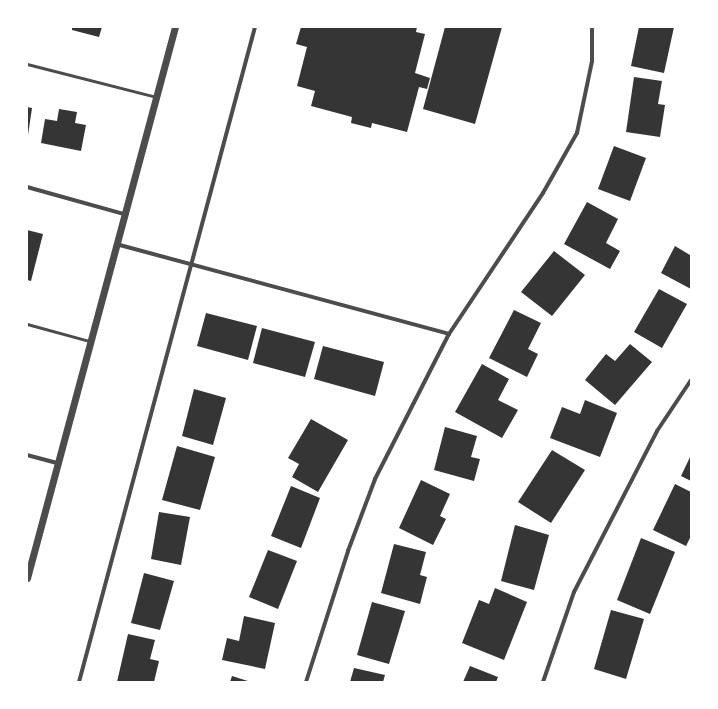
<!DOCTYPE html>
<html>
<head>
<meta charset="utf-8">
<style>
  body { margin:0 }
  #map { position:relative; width:718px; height:709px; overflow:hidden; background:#fff; font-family:Inter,sans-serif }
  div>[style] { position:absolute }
  .building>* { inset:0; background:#353535 }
  .service>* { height:3px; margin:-1.5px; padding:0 1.5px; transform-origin:1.5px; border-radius:1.5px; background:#4c4c4c }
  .minor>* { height:4px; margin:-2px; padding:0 2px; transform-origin:2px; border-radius:2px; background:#4c4c4c }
  .tertiary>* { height:7px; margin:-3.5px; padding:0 3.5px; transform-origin:3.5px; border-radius:3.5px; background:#4c4c4c }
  span { translate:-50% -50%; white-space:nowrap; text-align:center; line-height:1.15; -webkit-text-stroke:3.5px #fff; paint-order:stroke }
  .frame { position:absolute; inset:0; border:28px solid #fff; pointer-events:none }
</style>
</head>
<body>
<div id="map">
  <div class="building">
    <div style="clip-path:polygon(72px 27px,102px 27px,99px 37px,72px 30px)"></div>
    <div style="clip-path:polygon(301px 27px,417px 27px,416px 32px,425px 34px,415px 73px,430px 78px,427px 89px,419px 87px,407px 132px,372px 123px,371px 128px,351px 123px,352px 117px,311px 106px,315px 91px,297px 86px,307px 47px,296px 44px)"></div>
    <div style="clip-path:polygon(445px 27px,502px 27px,475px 124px,423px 109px)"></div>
    <div style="clip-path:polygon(639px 27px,674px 27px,664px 73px,631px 66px)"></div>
    <div style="clip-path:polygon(634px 77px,662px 81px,658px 104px,665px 105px,660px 137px,626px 132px)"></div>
    <div style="clip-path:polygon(27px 107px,32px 108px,28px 135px,27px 134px)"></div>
    <div style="clip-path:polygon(59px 109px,77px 112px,75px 123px,86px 125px,81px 151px,41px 143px,45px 119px,57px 121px)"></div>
    <div style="clip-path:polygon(614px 146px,646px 158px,630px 201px,598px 189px)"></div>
    <div style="clip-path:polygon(587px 202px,618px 219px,606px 243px,620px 251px,610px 269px,564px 244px)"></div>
    <div style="clip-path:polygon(27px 230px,43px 234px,31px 281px,27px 280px)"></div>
    <div style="clip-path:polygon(675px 246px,690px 255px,691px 253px,691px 289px,661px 273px)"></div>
    <div style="clip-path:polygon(554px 251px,585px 275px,552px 316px,521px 292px)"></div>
    <div style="clip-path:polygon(659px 289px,687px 304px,662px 348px,634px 332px)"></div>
    <div style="clip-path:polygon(514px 310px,541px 323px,528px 349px,538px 354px,527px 377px,489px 358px)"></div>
    <div style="clip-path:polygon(206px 313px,257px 326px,248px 360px,197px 346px)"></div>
    <div style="clip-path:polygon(262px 328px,315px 342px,305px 377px,253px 363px)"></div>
    <div style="clip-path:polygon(630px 344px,652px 362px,615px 405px,585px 380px,606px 354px,615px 361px)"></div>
    <div style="clip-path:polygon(323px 346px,384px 362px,375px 396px,314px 379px)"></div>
    <div style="clip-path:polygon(482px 364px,509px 379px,498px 400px,518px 410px,502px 438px,455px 412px)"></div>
    <div style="clip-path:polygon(194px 389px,226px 398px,213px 445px,182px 436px)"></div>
    <div style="clip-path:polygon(585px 400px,617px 413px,600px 457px,550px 438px,562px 407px,580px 414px)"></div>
    <div style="clip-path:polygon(311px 419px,348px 440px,318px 492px,292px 477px,299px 464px,288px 458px)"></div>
    <div style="clip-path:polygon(445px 427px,477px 436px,471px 457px,480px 459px,474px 481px,434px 470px)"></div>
    <div style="clip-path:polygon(177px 446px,215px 457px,200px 510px,162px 500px)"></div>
    <div style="clip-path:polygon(552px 450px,585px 470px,551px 523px,518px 502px)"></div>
    <div style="clip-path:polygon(691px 455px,691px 481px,681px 476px)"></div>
    <div style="clip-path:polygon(421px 480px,450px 494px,440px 516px,446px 519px,433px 545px,399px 528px)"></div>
    <div style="clip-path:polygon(675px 484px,691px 492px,691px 536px,686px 546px,653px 530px)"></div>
    <div style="clip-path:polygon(291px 486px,320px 498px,301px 548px,271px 536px)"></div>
    <div style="clip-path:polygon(159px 512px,190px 517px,181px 565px,151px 559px)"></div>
    <div style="clip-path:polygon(515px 525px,549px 535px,534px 590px,501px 581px)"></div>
    <div style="clip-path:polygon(641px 538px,675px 552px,650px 614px,617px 600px)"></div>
    <div style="clip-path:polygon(394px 544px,426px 552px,420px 575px,427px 577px,420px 604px,381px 593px)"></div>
    <div style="clip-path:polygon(268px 550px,297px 561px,278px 609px,249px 597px)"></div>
    <div style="clip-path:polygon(144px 573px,174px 581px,160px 630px,131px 623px)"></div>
    <div style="clip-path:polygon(495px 588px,527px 602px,504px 660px,462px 643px,479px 600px,489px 604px)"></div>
    <div style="clip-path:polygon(372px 602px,405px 611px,389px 664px,357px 655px)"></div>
    <div style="clip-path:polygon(611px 610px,644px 619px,626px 679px,594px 669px)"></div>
    <div style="clip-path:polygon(244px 616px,275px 623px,265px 669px,222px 660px,227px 638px,239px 641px)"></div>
    <div style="clip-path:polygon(128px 634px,155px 640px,150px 659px,159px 661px,154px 682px,117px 682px)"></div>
    <div style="clip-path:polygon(470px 666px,498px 677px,496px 682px,463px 682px)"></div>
    <div style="clip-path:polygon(354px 668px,385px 675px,383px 682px,350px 682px)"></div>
    <div style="clip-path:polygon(232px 676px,251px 682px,230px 682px)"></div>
  </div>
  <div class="service">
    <div style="left:27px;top:64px;width:133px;rotate:14.3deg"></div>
    <div style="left:27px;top:324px;width:64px;rotate:15.3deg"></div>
  </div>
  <div class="minor">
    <div style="left:27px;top:187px;width:101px;rotate:15.6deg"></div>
    <div style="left:116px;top:244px;width:345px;rotate:15.1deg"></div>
    <div style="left:27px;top:455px;width:30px;rotate:15deg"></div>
    <div style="left:79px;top:682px;width:678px;rotate:-74.96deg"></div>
    <div style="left:306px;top:682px;width:138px;rotate:-72.2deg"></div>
    <div style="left:348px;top:551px;width:77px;rotate:-69.4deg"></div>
    <div style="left:375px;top:479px;width:163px;rotate:-63deg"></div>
    <div style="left:449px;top:334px;width:169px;rotate:-56.3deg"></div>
    <div style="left:543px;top:193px;width:69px;rotate:-60.5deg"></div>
    <div style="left:577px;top:133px;width:74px;rotate:-78.2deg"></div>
    <div style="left:592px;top:61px;width:34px;rotate:-90deg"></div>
    <div style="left:543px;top:682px;width:95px;rotate:-71deg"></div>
    <div style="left:574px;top:592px;width:181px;rotate:-62.7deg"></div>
    <div style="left:657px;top:431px;width:61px;rotate:-56.3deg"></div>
  </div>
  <div class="tertiary">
    <div style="left:27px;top:578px;width:571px;rotate:-74.97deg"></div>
  </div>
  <div class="frame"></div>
</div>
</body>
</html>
